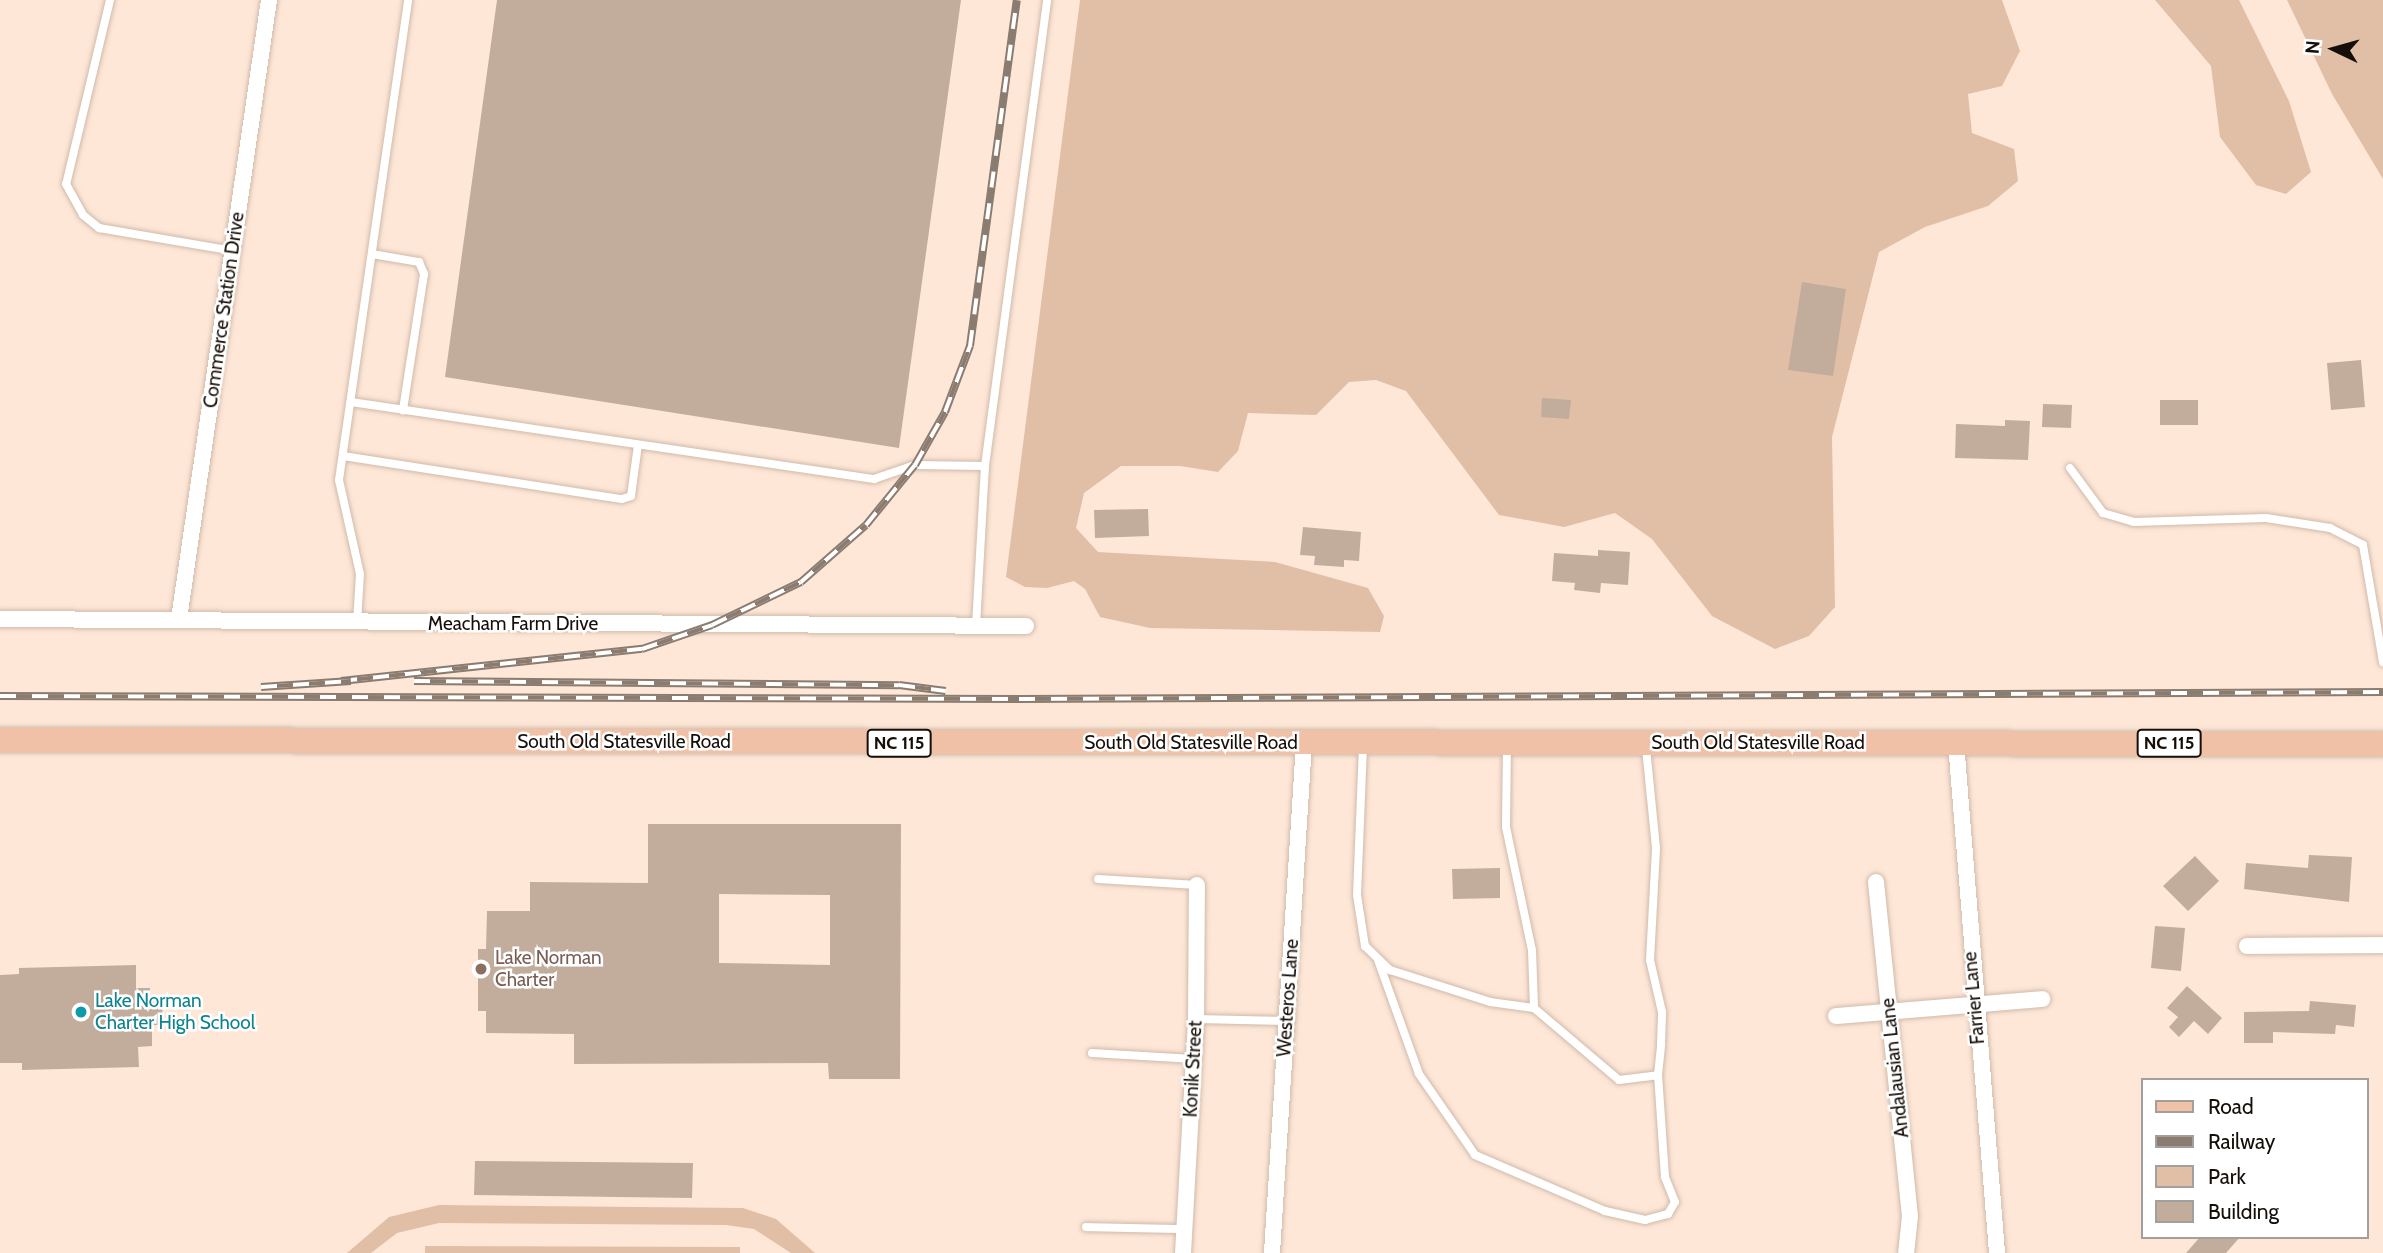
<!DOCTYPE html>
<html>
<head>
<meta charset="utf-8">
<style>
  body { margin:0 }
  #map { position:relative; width:2383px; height:1253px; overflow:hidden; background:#fee7d7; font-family:Cabin,sans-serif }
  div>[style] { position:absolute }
  .green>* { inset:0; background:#e0bfa6 }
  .building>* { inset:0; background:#c2ad9d }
  .roads { filter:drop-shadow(0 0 2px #d0baab) drop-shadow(0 0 2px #d0baab) }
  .service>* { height:8px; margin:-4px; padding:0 4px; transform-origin:4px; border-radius:4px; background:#fff }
  .minor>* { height:16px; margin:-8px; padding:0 8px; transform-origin:8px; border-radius:8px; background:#fff }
  .primary>* { height:24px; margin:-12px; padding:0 12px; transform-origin:12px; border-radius:12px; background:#f1c1a7 }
  .rail>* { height:8px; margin-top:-4px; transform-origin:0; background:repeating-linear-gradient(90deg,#fff 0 16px,#8b7c71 0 32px); box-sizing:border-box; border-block:2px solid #8b7c71 }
  .dots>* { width:19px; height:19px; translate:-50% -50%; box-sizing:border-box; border:4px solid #fff; border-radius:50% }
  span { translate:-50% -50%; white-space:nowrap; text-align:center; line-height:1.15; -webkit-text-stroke:5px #fff; paint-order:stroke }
  .shield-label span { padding:2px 5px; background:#fff; border:2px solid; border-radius:5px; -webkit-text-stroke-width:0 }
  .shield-label { font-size:18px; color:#160f09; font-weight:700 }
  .street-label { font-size:19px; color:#160f09 }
  .education-label { font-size:19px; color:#785e54 }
  .left { translate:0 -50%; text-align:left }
  .culture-label { font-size:19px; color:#0d838f }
  .legend { position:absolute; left:2141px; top:1078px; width:228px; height:161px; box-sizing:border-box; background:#fff; border:2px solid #a29f9d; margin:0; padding:9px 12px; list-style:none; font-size:21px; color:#160f09 }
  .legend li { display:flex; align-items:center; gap:14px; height:35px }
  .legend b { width:35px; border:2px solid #a29f9d }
  .north { position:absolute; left:2299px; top:14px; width:70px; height:70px; -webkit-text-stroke:5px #fff; paint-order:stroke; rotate:275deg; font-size:19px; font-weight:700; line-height:28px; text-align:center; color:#160f09 }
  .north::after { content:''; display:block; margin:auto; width:24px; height:32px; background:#160f09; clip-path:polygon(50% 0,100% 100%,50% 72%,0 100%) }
</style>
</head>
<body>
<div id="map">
  <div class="green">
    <div style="clip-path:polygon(1080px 0,2002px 0,2020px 51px,2002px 86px,1968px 94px,1972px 133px,2014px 149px,2018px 181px,1988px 206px,1925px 227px,1879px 252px,1832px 437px,1835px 607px,1809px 636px,1775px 649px,1712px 616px,1652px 539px,1615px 513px,1564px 527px,1499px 515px,1406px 391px,1376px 380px,1349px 382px,1316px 415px,1248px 413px,1238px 451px,1218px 472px,1180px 466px,1121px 466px,1084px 493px,1076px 528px,1098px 552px,1275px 562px,1368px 588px,1384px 616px,1380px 632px,1150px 628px,1100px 617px,1085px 589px,1074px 581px,1047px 588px,1025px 587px,1006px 577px)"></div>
    <div style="clip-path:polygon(2155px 0,2239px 0,2289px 101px,2311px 172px,2286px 194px,2256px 185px,2220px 137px,2211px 66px)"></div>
    <div style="clip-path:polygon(2287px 0,2383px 0,2383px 179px,2332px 94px)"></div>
    <div style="clip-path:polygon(439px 1205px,743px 1208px,776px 1219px,815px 1253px,791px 1253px,754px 1229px,726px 1225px,439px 1223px,397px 1233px,371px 1253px,347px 1253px,389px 1217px)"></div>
    <div style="clip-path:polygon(425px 1246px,740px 1247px,740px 1253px,425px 1253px)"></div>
  </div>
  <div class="building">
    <div style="clip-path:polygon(497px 0,961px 0,899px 448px,445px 377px)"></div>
    <div style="clip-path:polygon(1802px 282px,1846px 289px,1833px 376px,1788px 370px)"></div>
    <div style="clip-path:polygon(2361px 360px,2365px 407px,2331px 410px,2327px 363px)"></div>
    <div style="clip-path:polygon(1542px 398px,1571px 400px,1569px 419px,1541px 417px)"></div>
    <div style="clip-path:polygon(2160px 400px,2198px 400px,2198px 425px,2160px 425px)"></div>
    <div style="clip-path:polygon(2043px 404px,2072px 405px,2071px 428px,2042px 427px)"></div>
    <div style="clip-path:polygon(2005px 420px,2030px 421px,2028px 460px,1955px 458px,1956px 424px,2005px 426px)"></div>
    <div style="clip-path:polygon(1148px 509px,1149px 536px,1095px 538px,1094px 510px)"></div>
    <div style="clip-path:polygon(1303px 527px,1361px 532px,1359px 561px,1344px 560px,1344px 567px,1314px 565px,1315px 556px,1300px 555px)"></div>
    <div style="clip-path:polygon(1598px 550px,1630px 552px,1628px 585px,1601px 583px,1600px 593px,1574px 590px,1575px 583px,1552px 581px,1554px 553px,1598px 556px)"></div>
    <div style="clip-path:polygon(evenodd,648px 824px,901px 824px,900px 1079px,829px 1079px,828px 1063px,574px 1064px,574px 1034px,486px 1033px,486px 1011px,478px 1011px,478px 949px,486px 949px,487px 911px,530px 911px,530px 882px,648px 883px,648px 824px,719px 894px,830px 895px,830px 965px,719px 963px,719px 894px)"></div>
    <div style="clip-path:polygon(2309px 855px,2352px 857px,2349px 902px,2244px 889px,2246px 863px,2308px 868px)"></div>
    <div style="clip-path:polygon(2195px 856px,2219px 881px,2188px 911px,2163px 886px)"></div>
    <div style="clip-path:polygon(1500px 868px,1500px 898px,1453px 899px,1452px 869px)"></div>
    <div style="clip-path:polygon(2155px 926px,2185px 928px,2181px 971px,2151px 968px)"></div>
    <div style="clip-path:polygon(136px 965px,136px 988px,150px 988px,150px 999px,162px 999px,163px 1025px,152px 1025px,152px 1046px,138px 1047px,139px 1067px,22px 1070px,22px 1063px,0 1063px,0 975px,19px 974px,19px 968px)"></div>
    <div style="clip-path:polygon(2187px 986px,2222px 1018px,2208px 1034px,2194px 1021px,2179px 1037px,2169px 1027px,2178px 1017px,2167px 1008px)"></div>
    <div style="clip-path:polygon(2310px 1001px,2356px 1005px,2354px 1027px,2336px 1025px,2335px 1034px,2273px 1032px,2273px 1043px,2244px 1043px,2244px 1012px,2309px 1011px)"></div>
    <div style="clip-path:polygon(475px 1161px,693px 1163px,692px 1198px,474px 1195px)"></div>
    <div style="clip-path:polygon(2200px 1237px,2240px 1237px,2226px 1253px,2186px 1253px)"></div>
  </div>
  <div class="roads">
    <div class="service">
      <div style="left:110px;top:0;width:189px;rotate:103.4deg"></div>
      <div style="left:66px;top:184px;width:35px;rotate:61deg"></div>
      <div style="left:83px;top:215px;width:21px;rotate:39deg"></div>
      <div style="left:99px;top:228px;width:136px;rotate:9.7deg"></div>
      <div style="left:372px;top:254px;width:48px;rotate:9.7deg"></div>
      <div style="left:419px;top:262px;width:13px;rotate:67deg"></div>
      <div style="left:424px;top:274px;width:138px;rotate:98.8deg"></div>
      <div style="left:351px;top:402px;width:529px;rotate:8.38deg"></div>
      <div style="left:874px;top:479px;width:43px;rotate:-18.9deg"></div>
      <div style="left:915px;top:465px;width:70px;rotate:0.8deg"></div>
      <div style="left:343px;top:456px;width:282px;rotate:8.8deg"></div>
      <div style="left:622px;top:499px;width:9px;rotate:-18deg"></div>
      <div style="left:631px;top:496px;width:51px;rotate:-82.2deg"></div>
      <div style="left:2070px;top:468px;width:56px;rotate:53.7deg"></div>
      <div style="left:2103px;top:513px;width:32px;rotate:16deg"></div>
      <div style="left:2134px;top:522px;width:132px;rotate:-1.7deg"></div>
      <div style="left:2266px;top:518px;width:65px;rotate:8.9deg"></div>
      <div style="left:2330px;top:528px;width:37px;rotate:27deg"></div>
      <div style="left:2363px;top:545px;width:119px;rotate:80.3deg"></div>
      <div style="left:357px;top:623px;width:49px;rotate:-86.5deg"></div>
      <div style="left:360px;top:574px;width:96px;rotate:-102.6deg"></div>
      <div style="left:339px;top:480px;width:485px;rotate:-81.8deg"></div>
      <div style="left:976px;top:626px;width:160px;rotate:-86.8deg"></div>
      <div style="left:985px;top:466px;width:470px;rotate:-82.4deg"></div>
      <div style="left:1507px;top:744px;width:83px;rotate:90.7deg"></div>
      <div style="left:1506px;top:827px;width:126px;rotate:78.1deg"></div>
      <div style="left:1532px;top:950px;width:58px;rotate:88deg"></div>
      <div style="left:1363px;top:746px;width:149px;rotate:92.3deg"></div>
      <div style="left:1357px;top:895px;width:52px;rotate:81.1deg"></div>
      <div style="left:1365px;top:946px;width:35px;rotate:44deg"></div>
      <div style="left:1390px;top:970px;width:105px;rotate:17.7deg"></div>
      <div style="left:1490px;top:1002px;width:44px;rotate:7.8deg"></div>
      <div style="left:1534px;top:1008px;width:111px;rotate:40.3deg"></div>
      <div style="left:1619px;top:1080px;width:39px;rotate:-7deg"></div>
      <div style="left:1658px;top:1075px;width:31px;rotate:-84deg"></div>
      <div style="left:1661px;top:1044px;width:32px;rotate:-88deg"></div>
      <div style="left:1662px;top:1012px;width:53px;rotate:-103deg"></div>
      <div style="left:1650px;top:960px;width:112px;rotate:-86.9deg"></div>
      <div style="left:1656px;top:848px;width:101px;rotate:-95.7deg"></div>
      <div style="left:1098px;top:879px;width:99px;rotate:3.5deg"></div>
      <div style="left:1378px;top:960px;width:121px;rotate:70.2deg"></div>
      <div style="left:1419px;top:1074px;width:98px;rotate:55.3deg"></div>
      <div style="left:1475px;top:1155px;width:142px;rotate:23.3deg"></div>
      <div style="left:1605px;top:1211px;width:41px;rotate:12.7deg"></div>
      <div style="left:1645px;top:1220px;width:24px;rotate:-15deg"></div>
      <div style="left:1668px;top:1214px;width:14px;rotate:-60deg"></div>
      <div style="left:1675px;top:1202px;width:27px;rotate:-112deg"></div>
      <div style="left:1665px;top:1177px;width:102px;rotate:-93.9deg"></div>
      <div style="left:1196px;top:1019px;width:90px;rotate:1.3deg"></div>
      <div style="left:1092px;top:1053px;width:102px;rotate:3.4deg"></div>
      <div style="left:1086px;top:1227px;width:99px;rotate:1.2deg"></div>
    </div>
    <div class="minor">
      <div style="left:0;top:619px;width:1026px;rotate:0.39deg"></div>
      <div style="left:179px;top:619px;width:626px;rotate:-81.73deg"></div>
      <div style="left:1956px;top:743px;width:512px;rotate:85.4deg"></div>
      <div style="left:1876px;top:882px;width:336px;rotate:84.2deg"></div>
      <div style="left:1910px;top:1216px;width:37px;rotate:96deg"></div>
      <div style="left:2247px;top:946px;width:136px;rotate:-0.4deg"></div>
      <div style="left:1836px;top:1016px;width:207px;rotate:-4.7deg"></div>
      <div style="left:1183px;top:1253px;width:234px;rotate:-86.8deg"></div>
      <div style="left:1196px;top:1019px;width:134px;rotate:-89.6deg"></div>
      <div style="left:1272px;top:1253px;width:511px;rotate:-86.41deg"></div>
    </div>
    <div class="primary">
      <div style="left:0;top:740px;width:2383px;rotate:0.1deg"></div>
    </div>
  </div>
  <div class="rail">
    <div style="left:341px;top:681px;width:303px;rotate:-6.1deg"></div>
    <div style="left:642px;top:649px;width:74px;rotate:-18.9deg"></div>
    <div style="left:712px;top:625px;width:99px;rotate:-25.8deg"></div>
    <div style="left:801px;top:582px;width:86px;rotate:-41.2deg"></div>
    <div style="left:866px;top:525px;width:77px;rotate:-50.8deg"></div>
    <div style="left:915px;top:465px;width:61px;rotate:-60.5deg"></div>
    <div style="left:945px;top:412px;width:71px;rotate:-69.3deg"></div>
    <div style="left:970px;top:346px;width:349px;rotate:-82.3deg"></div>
    <div style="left:414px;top:681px;width:485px;rotate:0.5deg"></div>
    <div style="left:899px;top:685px;width:47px;rotate:7.3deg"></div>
    <div style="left:261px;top:687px;width:90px;rotate:-3.8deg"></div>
    <div style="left:0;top:696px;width:1019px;rotate:0.17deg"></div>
    <div style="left:1019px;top:699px;width:1364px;rotate:-0.29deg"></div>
  </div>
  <div class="dots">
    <div style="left:481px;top:969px;background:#8d6e63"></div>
    <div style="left:81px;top:1012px;background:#0f9aa8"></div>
  </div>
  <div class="shield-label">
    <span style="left:899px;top:743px">NC 115</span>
    <span style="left:2169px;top:743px">NC 115</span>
  </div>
  <div class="street-label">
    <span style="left:224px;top:310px;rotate:-82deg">Commerce Station Drive</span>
    <span style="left:513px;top:624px">Meacham Farm Drive</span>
    <span style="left:624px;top:742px">South Old Statesville Road</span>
    <span style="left:1191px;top:743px">South Old Statesville Road</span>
    <span style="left:1758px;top:743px">South Old Statesville Road</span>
    <span style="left:1288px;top:998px;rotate:-86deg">Westeros Lane</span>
    <span style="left:1974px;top:998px;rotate:-95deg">Farrier Lane</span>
    <span style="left:1895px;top:1068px;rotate:-96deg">Andalausian Lane</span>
    <span style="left:1193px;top:1069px;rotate:-87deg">Konik Street</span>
  </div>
  <div class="education-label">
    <span class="left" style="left:495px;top:969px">Lake Norman<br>Charter</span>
  </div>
  <div class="culture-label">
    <span class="left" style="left:95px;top:1012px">Lake Norman<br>Charter High School</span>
  </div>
  <ul class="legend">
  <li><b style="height:9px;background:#f1c1a7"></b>Road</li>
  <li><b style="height:9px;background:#8b7c71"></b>Railway</li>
  <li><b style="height:19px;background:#e0bfa6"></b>Park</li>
  <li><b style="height:19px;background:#c2ad9d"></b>Building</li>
  </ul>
  <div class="north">N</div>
</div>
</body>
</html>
